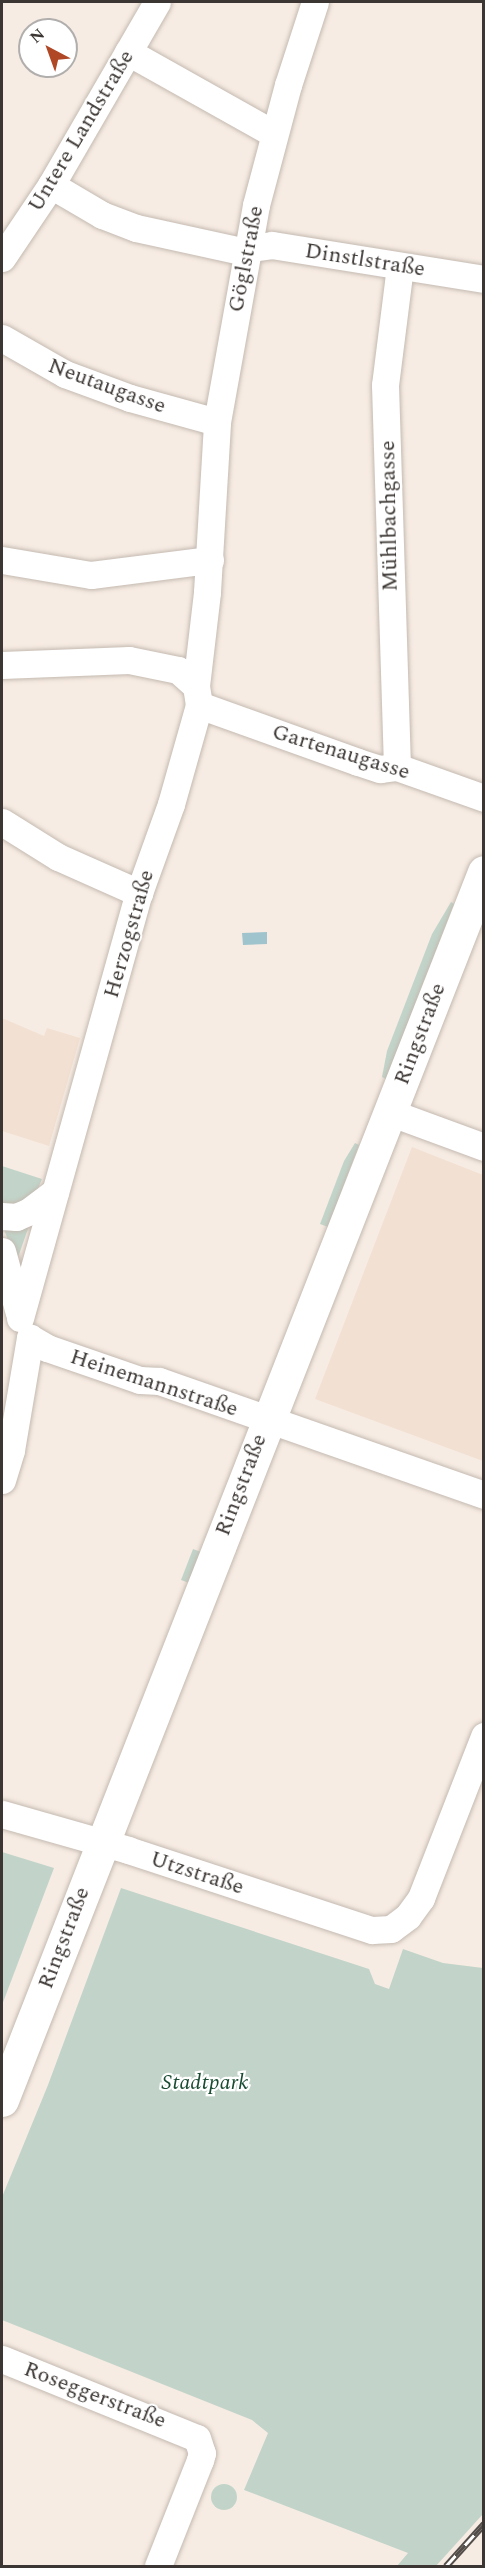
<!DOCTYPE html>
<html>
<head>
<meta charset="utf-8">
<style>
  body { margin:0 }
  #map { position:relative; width:485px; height:2568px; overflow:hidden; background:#f7ece3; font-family:Spectral,serif }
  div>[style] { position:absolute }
  .built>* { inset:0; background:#f2e0d2 }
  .green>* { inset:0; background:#c2d4c9 }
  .round { border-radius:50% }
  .water>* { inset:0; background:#a0c4cd }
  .roads { filter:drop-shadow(0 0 2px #c4bab1) drop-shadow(0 0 2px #c4bab1) }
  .minor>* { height:27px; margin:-13.5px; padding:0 13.5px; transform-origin:13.5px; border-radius:13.5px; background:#fff }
  .major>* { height:33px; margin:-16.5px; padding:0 16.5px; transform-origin:16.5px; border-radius:16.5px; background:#fff }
  .rail>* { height:7px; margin-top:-3.5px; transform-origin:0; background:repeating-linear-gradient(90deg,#fff 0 14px,#544e4b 0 28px); box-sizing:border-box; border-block:2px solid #544e4b }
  span { translate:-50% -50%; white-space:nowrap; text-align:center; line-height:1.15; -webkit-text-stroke:4.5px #fff; paint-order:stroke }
  .street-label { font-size:22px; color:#3b3633 }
  .park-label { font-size:22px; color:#184b31; font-style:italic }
  .frame { position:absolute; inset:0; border:3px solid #3b3633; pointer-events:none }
  .north { position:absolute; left:18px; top:18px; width:60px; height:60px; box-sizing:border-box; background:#fff; border:2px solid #b1afad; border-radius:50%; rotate:319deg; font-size:16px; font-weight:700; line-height:24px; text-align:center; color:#3b3633 }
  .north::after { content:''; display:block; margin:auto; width:21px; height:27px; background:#b04826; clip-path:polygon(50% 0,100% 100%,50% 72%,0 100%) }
</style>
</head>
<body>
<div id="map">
  <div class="built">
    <div style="clip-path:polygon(2px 1018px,44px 1036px,47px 1028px,80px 1038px,49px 1146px,2px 1131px)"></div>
    <div style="clip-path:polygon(412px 1147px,483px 1175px,483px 1461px,315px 1399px)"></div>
  </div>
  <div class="green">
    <div style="clip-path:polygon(451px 902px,454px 904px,386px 1079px,382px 1077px,387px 1051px,432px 934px)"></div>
    <div style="clip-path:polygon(355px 1143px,359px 1145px,328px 1227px,320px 1224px,344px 1161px)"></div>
    <div style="clip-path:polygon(2px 1166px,42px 1179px,34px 1198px,2px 1207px)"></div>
    <div style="clip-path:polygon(30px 1223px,16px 1263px,4px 1229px)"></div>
    <div style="clip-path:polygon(193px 1549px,201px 1552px,189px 1583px,181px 1580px)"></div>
    <div style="clip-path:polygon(2px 1852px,54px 1868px,2px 2005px)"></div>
    <div style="clip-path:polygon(121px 1888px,369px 1969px,375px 1984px,389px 1989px,403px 1949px,443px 1963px,483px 1968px,483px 2514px,436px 2566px,397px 2566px,408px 2553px,244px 2490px,268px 2433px,252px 2420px,2px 2320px,2px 2197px,48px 2085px)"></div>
    <div class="round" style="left:211px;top:2484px;width:26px;height:26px"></div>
  </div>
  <div class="water">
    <div style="clip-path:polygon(267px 932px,267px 944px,243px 945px,242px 933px)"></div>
  </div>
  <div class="roads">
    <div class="minor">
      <div style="left:128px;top:52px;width:167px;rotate:29.3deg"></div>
      <div style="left:51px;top:185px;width:59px;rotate:30.5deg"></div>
      <div style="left:102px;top:215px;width:36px;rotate:21deg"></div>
      <div style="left:136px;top:228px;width:103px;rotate:12.3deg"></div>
      <div style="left:237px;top:250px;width:35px;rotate:-8deg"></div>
      <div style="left:272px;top:245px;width:215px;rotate:9.1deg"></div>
      <div style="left:2px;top:258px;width:88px;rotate:-56.1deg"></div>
      <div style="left:51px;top:185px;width:211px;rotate:-59.9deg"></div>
      <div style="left:2px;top:338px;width:73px;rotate:29.7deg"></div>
      <div style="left:65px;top:374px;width:69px;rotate:20.3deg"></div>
      <div style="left:130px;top:398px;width:90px;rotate:15.4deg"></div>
      <div style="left:2px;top:560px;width:90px;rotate:9.6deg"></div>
      <div style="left:91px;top:575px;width:120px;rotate:-7.2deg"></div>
      <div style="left:2px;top:665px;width:127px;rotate:-2.3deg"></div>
      <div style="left:129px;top:660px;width:50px;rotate:11.5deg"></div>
      <div style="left:178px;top:670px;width:24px;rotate:42deg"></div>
      <div style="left:199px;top:705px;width:169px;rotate:19.7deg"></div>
      <div style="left:358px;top:762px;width:23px;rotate:18deg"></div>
      <div style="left:380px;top:769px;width:17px;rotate:-7deg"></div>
      <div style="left:397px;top:767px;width:92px;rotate:19.6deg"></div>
      <div style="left:397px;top:767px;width:382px;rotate:-91.8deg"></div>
      <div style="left:385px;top:385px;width:120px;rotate:-82.8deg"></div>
      <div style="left:2px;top:822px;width:66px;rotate:32deg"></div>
      <div style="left:58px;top:857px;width:89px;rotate:24deg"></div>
      <div style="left:389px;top:1112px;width:101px;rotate:20.2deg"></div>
      <div style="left:2px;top:1216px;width:14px;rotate:4deg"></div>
      <div style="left:16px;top:1217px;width:13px;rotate:-23deg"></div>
      <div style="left:28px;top:1212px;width:34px;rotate:-37deg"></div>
      <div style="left:2px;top:1251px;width:64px;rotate:74.7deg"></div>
      <div style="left:20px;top:1318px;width:441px;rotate:-74.4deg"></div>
      <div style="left:139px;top:893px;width:95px;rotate:-70.2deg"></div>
      <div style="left:171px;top:804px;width:103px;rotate:-74.2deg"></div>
      <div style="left:199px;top:705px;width:19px;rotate:-99deg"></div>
      <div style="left:196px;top:686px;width:95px;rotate:-83.3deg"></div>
      <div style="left:207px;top:592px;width:170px;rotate:-86.6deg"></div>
      <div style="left:217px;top:422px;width:220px;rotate:-79.8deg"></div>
      <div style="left:256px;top:205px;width:124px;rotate:-75.1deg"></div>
      <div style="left:288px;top:85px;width:87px;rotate:-72deg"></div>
      <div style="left:30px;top:1338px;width:20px;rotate:30deg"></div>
      <div style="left:47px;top:1348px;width:98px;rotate:19deg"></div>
      <div style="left:140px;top:1380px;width:19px;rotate:3deg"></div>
      <div style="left:159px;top:1381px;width:344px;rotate:19.3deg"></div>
      <div style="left:2px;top:1480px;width:31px;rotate:-73deg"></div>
      <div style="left:11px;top:1450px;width:114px;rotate:-80.4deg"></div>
      <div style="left:2px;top:1814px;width:131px;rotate:15.9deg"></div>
      <div style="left:128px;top:1850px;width:257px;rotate:18.2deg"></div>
      <div style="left:372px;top:1930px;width:19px;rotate:-3deg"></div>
      <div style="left:391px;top:1929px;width:21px;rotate:-37deg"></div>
      <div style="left:408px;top:1916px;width:22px;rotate:-54deg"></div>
      <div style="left:421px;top:1898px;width:174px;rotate:-68.7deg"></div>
      <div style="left:2px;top:2359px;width:210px;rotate:22.1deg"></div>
      <div style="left:197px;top:2438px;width:16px;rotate:72deg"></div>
      <div style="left:202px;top:2453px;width:7px;rotate:106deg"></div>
      <div style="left:200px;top:2460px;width:114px;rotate:111.6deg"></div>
    </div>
    <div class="major">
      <div style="left:2px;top:2100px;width:1319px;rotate:-68.57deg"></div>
    </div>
  </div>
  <div class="rail">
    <div style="left:446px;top:2566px;width:57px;rotate:-47.9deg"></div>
  </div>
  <div class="street-label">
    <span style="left:81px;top:131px;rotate:-59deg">Untere Landstraße</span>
    <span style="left:246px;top:259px;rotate:-79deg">Göglstraße</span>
    <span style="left:365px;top:260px;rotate:9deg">Dinstlstraße</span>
    <span style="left:107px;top:386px;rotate:20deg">Neutaugasse</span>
    <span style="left:389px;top:516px;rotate:-91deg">Mühlbachgasse</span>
    <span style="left:341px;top:752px;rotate:17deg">Gartenaugasse</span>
    <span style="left:129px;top:934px;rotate:-74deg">Herzogstraße</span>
    <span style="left:420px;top:1034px;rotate:-69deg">Ringstraße</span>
    <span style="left:154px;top:1383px;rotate:18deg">Heinemannstraße</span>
    <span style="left:241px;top:1485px;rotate:-69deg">Ringstraße</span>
    <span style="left:197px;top:1873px;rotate:18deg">Utzstraße</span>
    <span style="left:64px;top:1938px;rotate:-69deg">Ringstraße</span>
    <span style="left:95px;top:2395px;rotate:21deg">Roseggerstraße</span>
  </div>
  <div class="park-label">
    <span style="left:205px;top:2083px">Stadtpark</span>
  </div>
  <div class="frame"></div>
  <div class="north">N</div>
</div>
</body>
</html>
